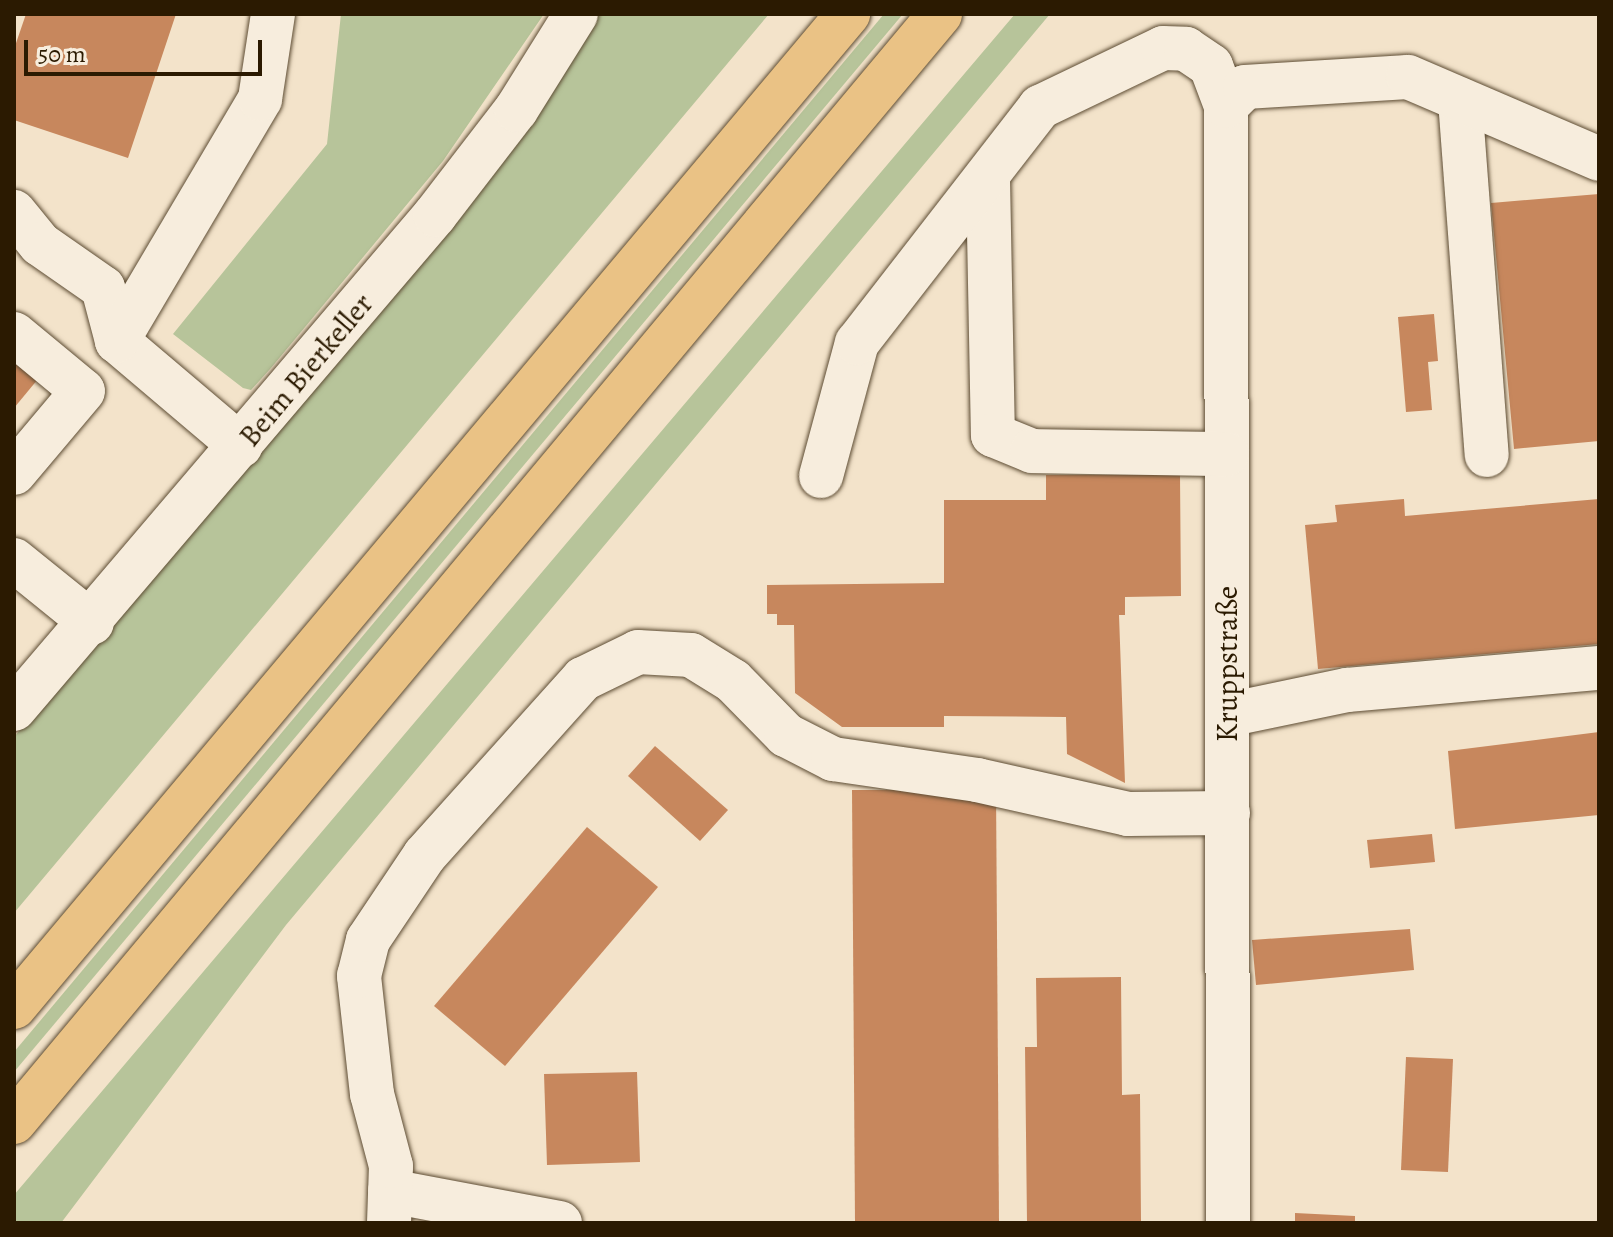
<!DOCTYPE html>
<html>
<head>
<meta charset="utf-8">
<style>
  body { margin:0 }
  #map { position:relative; width:1613px; height:1237px; overflow:hidden; background:#f3e3ca; font-family:Alegreya,serif }
  div>[style] { position:absolute }
  .green>* { inset:0; background:#b7c49a }
  .building>* { inset:0; background:#c7875d }
  .roads { filter:drop-shadow(0 0 2px #5d4c33) drop-shadow(0 0 2px #5d4c33) }
  .minor>* { height:44px; margin:-22px; padding:0 22px; transform-origin:22px; border-radius:22px; background:#f7eddd }
  .highway>* { height:44px; margin:-22px; padding:0 22px; transform-origin:22px; border-radius:22px; background:#eac285 }
  span { translate:-50% -50%; white-space:nowrap; text-align:center; line-height:1.15; -webkit-text-stroke:6px #f7eddd; paint-order:stroke }
  .street-label { font-size:30px; color:#2b1a01 }
  .frame { position:absolute; inset:0; border:16px solid #2b1a01; pointer-events:none }
  .scale { position:absolute; left:24px; top:40px; width:238px; height:36px; box-sizing:border-box; border:4px solid #2b1a01; border-top:0; padding-left:10px; font-size:24px; line-height:28px; white-space:nowrap; color:#2b1a01; -webkit-text-stroke:6px #f7eddd; paint-order:stroke }
</style>
</head>
<body>
<div id="map">
  <div class="green">
    <div style="clip-path:polygon(341px 14px,544px 14px,443px 161px,271px 368px,251px 390px,243px 388px,173px 334px,327px 144px)"></div>
    <div style="clip-path:polygon(598px 14px,769px 14px,14px 913px,14px 737px,258px 456px)"></div>
    <div style="clip-path:polygon(884px 14px,903px 14px,14px 1072px,14px 1052px)"></div>
    <div style="clip-path:polygon(1015px 14px,1050px 14px,286px 925px,61px 1223px,14px 1223px,14px 1195px)"></div>
  </div>
  <div class="building">
    <div style="clip-path:polygon(26px 14px,176px 14px,128px 158px,14px 120px,14px 49px)"></div>
    <div style="clip-path:polygon(1599px 194px,1599px 441px,1514px 449px,1491px 203px)"></div>
    <div style="clip-path:polygon(1434px 314px,1438px 361px,1428px 362px,1432px 410px,1406px 412px,1398px 317px)"></div>
    <div style="clip-path:polygon(14px 349px,43px 373px,14px 408px)"></div>
    <div style="clip-path:polygon(1046px 475px,1180px 475px,1181px 596px,1125px 597px,1125px 615px,1119px 615px,1125px 783px,1067px 754px,1066px 717px,944px 716px,944px 727px,842px 727px,795px 693px,794px 625px,777px 625px,777px 614px,767px 614px,767px 585px,944px 583px,944px 500px,1046px 500px)"></div>
    <div style="clip-path:polygon(1404px 499px,1405px 516px,1599px 499px,1599px 644px,1318px 669px,1305px 525px,1337px 522px,1335px 505px)"></div>
    <div style="clip-path:polygon(1599px 732px,1599px 815px,1455px 829px,1448px 751px)"></div>
    <div style="clip-path:polygon(655px 746px,728px 810px,700px 841px,628px 776px)"></div>
    <div style="clip-path:polygon(852px 790px,996px 790px,999px 1223px,855px 1223px)"></div>
    <div style="clip-path:polygon(587px 827px,658px 887px,505px 1066px,434px 1006px)"></div>
    <div style="clip-path:polygon(1432px 834px,1435px 862px,1370px 868px,1367px 840px)"></div>
    <div style="clip-path:polygon(1410px 929px,1414px 970px,1256px 985px,1252px 940px)"></div>
    <div style="clip-path:polygon(1121px 977px,1122px 1095px,1140px 1094px,1141px 1223px,1027px 1223px,1025px 1047px,1037px 1047px,1036px 978px)"></div>
    <div style="clip-path:polygon(1406px 1057px,1453px 1059px,1448px 1172px,1401px 1170px)"></div>
    <div style="clip-path:polygon(637px 1072px,640px 1162px,547px 1165px,544px 1074px)"></div>
    <div style="clip-path:polygon(1295px 1213px,1355px 1216px,1355px 1223px,1295px 1223px)"></div>
  </div>
  <div class="roads">
    <div class="minor">
      <div style="left:1460px;top:100px;width:356px;rotate:85.7deg"></div>
      <div style="left:1226px;top:106px;width:1117px;rotate:89.9deg"></div>
      <div style="left:988px;top:179px;width:256px;rotate:88.9deg"></div>
      <div style="left:993px;top:435px;width:42px;rotate:22.3deg"></div>
      <div style="left:1032px;top:451px;width:195px;rotate:0.9deg"></div>
      <div style="left:14px;top:212px;width:41px;rotate:50.9deg"></div>
      <div style="left:40px;top:244px;width:77px;rotate:34.9deg"></div>
      <div style="left:103px;top:288px;width:55px;rotate:75.2deg"></div>
      <div style="left:117px;top:341px;width:162px;rotate:40.3deg"></div>
      <div style="left:14px;top:334px;width:89px;rotate:39.6deg"></div>
      <div style="left:83px;top:391px;width:107px;rotate:130.1deg"></div>
      <div style="left:117px;top:341px;width:281px;rotate:-59.4deg"></div>
      <div style="left:260px;top:99px;width:86px;rotate:-81.3deg"></div>
      <div style="left:821px;top:476px;width:138px;rotate:-74.9deg"></div>
      <div style="left:857px;top:343px;width:299px;rotate:-52.2deg"></div>
      <div style="left:1040px;top:107px;width:136px;rotate:-25.6deg"></div>
      <div style="left:1163px;top:48px;width:23px;rotate:2deg"></div>
      <div style="left:1186px;top:49px;width:30px;rotate:34deg"></div>
      <div style="left:1211px;top:66px;width:43px;rotate:69.4deg"></div>
      <div style="left:1226px;top:106px;width:27px;rotate:-45deg"></div>
      <div style="left:1245px;top:87px;width:163px;rotate:-3.5deg"></div>
      <div style="left:1408px;top:77px;width:208px;rotate:23.2deg"></div>
      <div style="left:14px;top:560px;width:100px;rotate:38.9deg"></div>
      <div style="left:14px;top:709px;width:649px;rotate:-49.56deg"></div>
      <div style="left:435px;top:215px;width:133px;rotate:-52.4deg"></div>
      <div style="left:516px;top:110px;width:113px;rotate:-58deg"></div>
      <div style="left:1227px;top:715px;width:123px;rotate:-11.8deg"></div>
      <div style="left:1347px;top:690px;width:253px;rotate:-5deg"></div>
      <div style="left:390px;top:1191px;width:173px;rotate:10.7deg"></div>
      <div style="left:389px;top:1223px;width:57px;rotate:-88deg"></div>
      <div style="left:391px;top:1166px;width:74px;rotate:-104.8deg"></div>
      <div style="left:372px;top:1094px;width:119px;rotate:-96.3deg"></div>
      <div style="left:359px;top:976px;width:37px;rotate:-76deg"></div>
      <div style="left:368px;top:940px;width:102px;rotate:-56.2deg"></div>
      <div style="left:425px;top:855px;width:237px;rotate:-48.1deg"></div>
      <div style="left:583px;top:679px;width:61px;rotate:-26.1deg"></div>
      <div style="left:638px;top:652px;width:53px;rotate:3.2deg"></div>
      <div style="left:691px;top:655px;width:49px;rotate:31.8deg"></div>
      <div style="left:733px;top:681px;width:76px;rotate:45.5deg"></div>
      <div style="left:786px;top:735px;width:53px;rotate:27.1deg"></div>
      <div style="left:833px;top:759px;width:146px;rotate:8.3deg"></div>
      <div style="left:977px;top:780px;width:155px;rotate:12.7deg"></div>
      <div style="left:1128px;top:814px;width:100px;rotate:-0.6deg"></div>
    </div>
    <div class="highway">
      <div style="left:14px;top:1007px;width:1297px;rotate:-49.97deg"></div>
      <div style="left:14px;top:1122px;width:1444px;rotate:-50.11deg"></div>
    </div>
  </div>
  <div class="street-label">
    <span style="left:306px;top:370px;rotate:-50deg">Beim Bierkeller</span>
    <span style="left:1227px;top:664px;rotate:-90deg">Kruppstraße</span>
  </div>
  <div class="frame"></div>
  <div class="scale">50 m</div>
</div>
</body>
</html>
